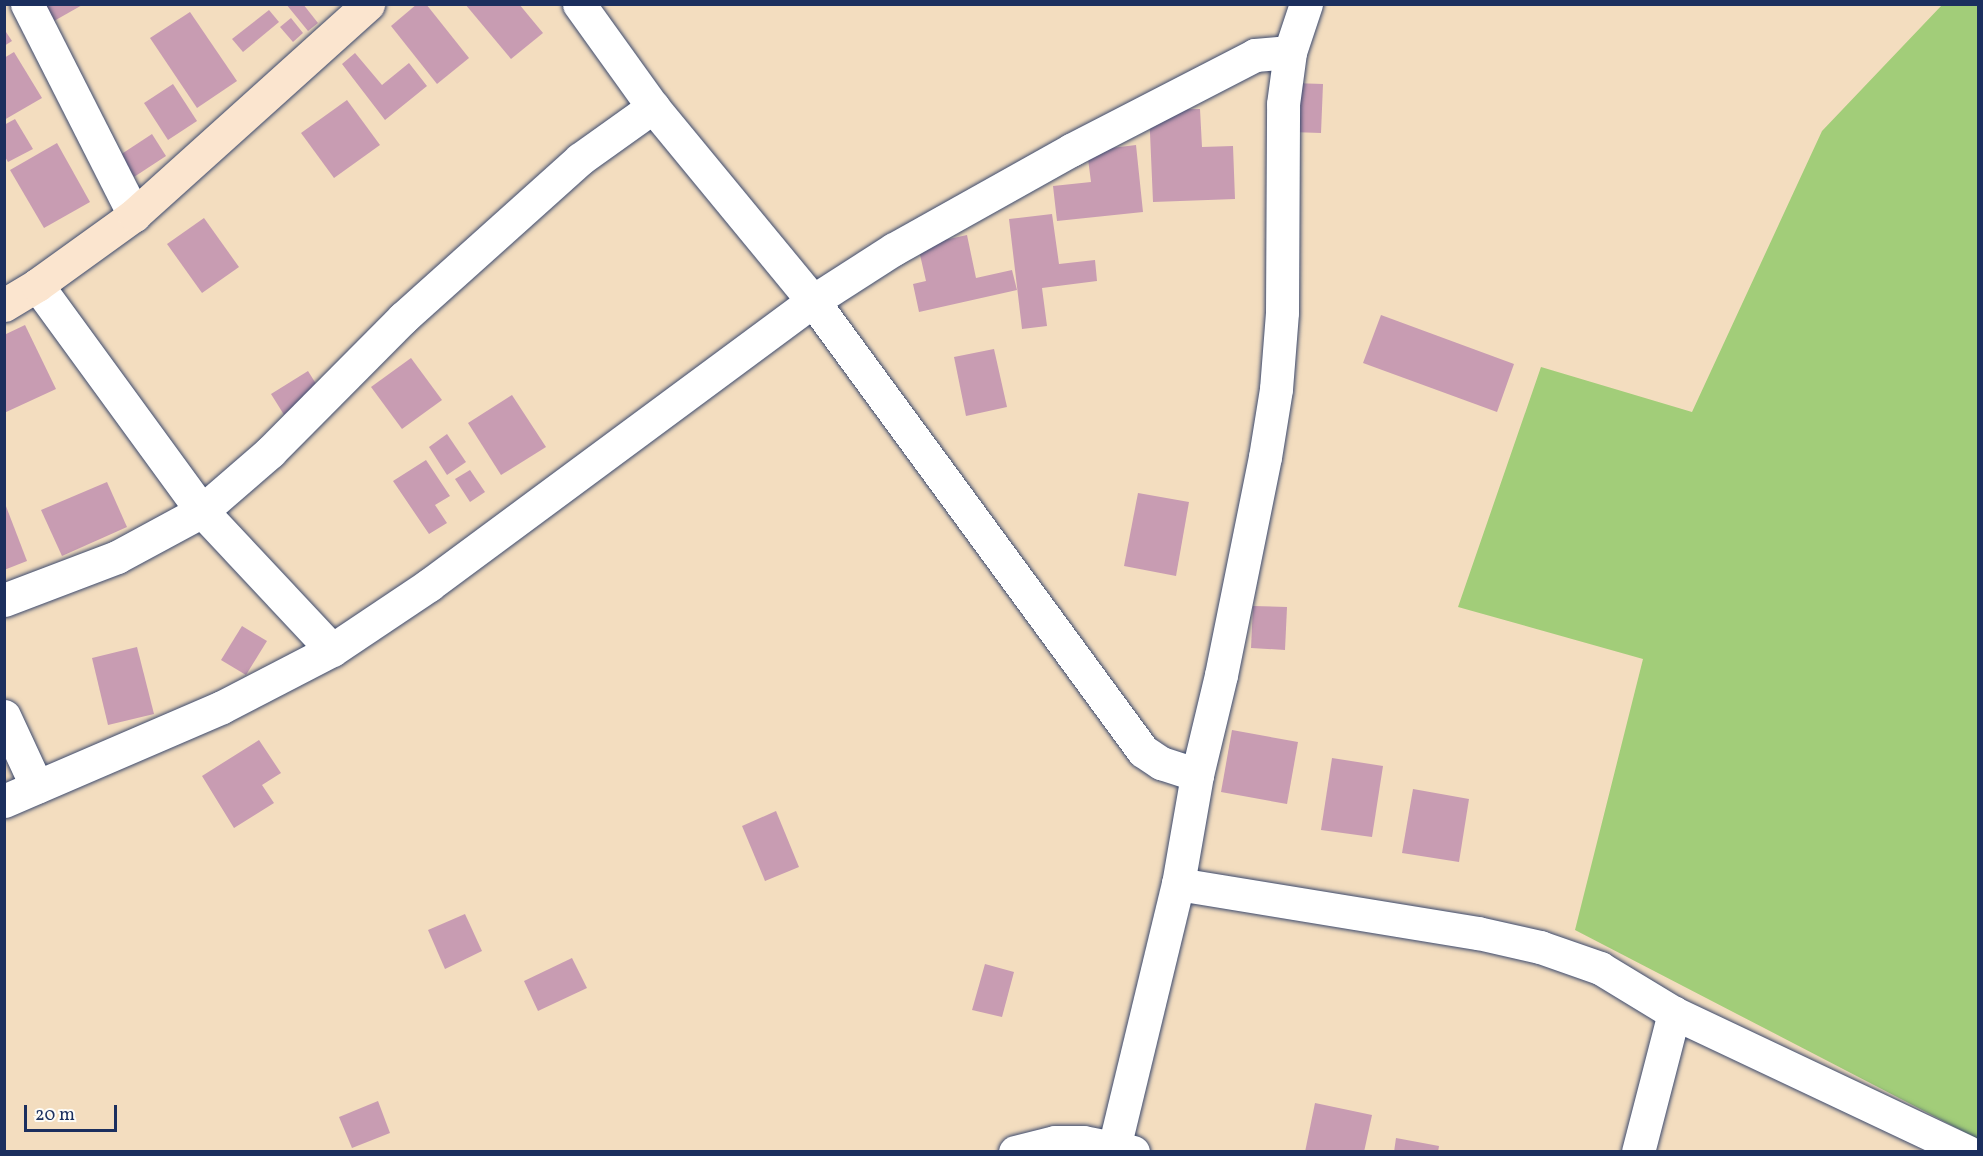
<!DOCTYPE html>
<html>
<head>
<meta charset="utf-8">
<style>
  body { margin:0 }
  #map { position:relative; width:1983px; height:1156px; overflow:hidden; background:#f3ddbf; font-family:Vollkorn,serif }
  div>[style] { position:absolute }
  .green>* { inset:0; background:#a2cd79 }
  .building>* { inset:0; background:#c89cb2 }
  .roads { filter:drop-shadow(0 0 2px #3b496d) drop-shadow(0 0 2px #3b496d) }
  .street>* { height:33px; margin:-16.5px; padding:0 16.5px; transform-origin:16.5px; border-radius:16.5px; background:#fff }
  .secondary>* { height:33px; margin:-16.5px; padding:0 16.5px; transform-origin:16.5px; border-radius:16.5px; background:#fbe5cf }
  span { translate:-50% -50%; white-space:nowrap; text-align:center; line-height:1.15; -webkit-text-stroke:5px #fdfcf7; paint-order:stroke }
  .frame { position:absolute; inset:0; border:6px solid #1b2f5e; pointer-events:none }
  .scale { position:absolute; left:24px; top:1105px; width:93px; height:27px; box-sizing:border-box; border:3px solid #1b2f5e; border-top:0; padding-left:8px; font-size:18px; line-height:21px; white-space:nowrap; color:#1b2f5e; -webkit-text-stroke:4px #fdfcf7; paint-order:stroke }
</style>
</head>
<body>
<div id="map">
  <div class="green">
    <div style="clip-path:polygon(1942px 5px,1978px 5px,1978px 1139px,1575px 930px,1643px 659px,1458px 607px,1541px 367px,1692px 412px,1822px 131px)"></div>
  </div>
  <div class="building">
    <div style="clip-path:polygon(45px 4px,84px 4px,54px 21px)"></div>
    <div style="clip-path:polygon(286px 4px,303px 4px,318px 23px,308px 31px)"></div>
    <div style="clip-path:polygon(417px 4px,426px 4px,469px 58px,437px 84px,391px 26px)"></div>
    <div style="clip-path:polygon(465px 4px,519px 4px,543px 33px,511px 59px)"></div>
    <div style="clip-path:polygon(269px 10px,279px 22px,243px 52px,232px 39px)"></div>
    <div style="clip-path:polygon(190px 12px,237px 81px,197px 108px,150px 38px)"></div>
    <div style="clip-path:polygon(291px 18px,303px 33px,293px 42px,280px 27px)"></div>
    <div style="clip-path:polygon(4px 29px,12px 41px,4px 46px)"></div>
    <div style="clip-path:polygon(14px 52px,42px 98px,4px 120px,4px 58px)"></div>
    <div style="clip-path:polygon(355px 53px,382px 85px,409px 63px,427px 86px,385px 120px,342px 64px)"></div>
    <div style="clip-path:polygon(1293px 83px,1323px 84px,1321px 133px,1291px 132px)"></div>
    <div style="clip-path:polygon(173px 84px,197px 121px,168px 140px,144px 103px)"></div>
    <div style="clip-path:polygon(347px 100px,380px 145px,334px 178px,301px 133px)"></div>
    <div style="clip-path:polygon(1200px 109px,1202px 147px,1233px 146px,1235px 199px,1153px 202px,1149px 110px)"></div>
    <div style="clip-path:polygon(15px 119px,33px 149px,8px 162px,4px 155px,4px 125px)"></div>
    <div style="clip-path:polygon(152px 134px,166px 156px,134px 177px,120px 155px)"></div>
    <div style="clip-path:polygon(57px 143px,90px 202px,44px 228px,10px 170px)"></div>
    <div style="clip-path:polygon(1136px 145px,1143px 212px,1057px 221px,1053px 186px,1091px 182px,1087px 151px)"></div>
    <div style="clip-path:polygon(1052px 214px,1059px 264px,1095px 260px,1097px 281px,1042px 288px,1047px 326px,1022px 329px,1009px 219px)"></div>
    <div style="clip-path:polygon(204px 218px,239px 267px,202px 293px,167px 244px)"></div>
    <div style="clip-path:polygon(967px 235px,976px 278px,1012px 270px,1017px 290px,919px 312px,913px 284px,926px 281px,918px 246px)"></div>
    <div style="clip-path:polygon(1381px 315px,1514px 364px,1497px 412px,1363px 363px)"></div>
    <div style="clip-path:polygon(25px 325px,56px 389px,4px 413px,4px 335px)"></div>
    <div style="clip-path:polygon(994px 349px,1007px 407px,966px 416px,954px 357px)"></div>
    <div style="clip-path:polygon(411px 358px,442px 400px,402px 429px,371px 387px)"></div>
    <div style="clip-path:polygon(308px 371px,323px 395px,286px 418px,271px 394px)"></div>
    <div style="clip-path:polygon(512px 395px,546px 447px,501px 475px,468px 423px)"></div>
    <div style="clip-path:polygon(447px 434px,466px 462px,447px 475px,429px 447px)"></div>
    <div style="clip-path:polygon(426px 460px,450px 496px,435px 505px,447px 523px,429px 534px,393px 481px)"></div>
    <div style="clip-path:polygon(470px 470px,485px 492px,470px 502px,455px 479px)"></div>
    <div style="clip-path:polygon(107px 482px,127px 527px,62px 556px,41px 510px)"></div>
    <div style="clip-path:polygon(1138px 493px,1189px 502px,1176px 576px,1124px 566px)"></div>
    <div style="clip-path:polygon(4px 501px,27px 561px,4px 570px)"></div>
    <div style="clip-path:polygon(1253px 606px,1287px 607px,1285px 650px,1251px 648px)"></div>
    <div style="clip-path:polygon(242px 626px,267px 641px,246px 675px,221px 660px)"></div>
    <div style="clip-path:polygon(137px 647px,154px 714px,108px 725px,92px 658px)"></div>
    <div style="clip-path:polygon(1232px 730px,1298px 742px,1287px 804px,1221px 792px)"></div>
    <div style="clip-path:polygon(259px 740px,281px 773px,262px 785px,274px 803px,234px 828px,202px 776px)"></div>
    <div style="clip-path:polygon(1332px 758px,1383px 766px,1372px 837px,1321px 830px)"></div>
    <div style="clip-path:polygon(1413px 789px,1469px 799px,1459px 862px,1402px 853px)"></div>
    <div style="clip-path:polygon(776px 811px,799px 867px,765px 881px,742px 826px)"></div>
    <div style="clip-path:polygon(465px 914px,482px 951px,445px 969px,428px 930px)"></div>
    <div style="clip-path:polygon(572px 958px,587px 988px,538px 1011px,524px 981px)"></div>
    <div style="clip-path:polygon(985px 964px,1014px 972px,1002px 1017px,972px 1010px)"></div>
    <div style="clip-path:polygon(378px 1101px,390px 1133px,352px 1148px,339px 1117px)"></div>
    <div style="clip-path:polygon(1315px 1103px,1372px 1115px,1364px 1152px,1305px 1152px)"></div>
    <div style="clip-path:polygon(1396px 1138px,1439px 1146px,1438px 1152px,1394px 1152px)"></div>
  </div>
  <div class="roads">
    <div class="street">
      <div style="left:27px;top:4px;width:237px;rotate:63.1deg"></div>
      <div style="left:579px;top:4px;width:127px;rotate:54.3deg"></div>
      <div style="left:653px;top:107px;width:251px;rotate:50.5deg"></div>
      <div style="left:813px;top:301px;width:558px;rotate:53.75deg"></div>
      <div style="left:1143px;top:751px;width:22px;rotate:34deg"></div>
      <div style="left:1161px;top:763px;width:38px;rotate:18deg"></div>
      <div style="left:37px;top:285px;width:280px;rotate:53.9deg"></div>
      <div style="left:202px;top:511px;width:190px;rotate:46.9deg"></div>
      <div style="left:4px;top:600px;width:121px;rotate:-20.8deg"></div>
      <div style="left:117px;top:557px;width:97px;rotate:-28.4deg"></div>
      <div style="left:202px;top:511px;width:90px;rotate:-40.9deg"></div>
      <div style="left:270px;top:452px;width:189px;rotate:-45.2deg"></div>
      <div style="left:403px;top:318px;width:238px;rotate:-41.9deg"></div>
      <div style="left:580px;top:159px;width:90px;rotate:-35.5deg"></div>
      <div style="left:4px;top:716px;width:78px;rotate:65.1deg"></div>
      <div style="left:4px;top:801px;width:237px;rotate:-23.3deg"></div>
      <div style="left:222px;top:707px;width:124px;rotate:-27.4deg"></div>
      <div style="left:332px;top:650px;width:117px;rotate:-33.8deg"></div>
      <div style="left:429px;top:585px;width:478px;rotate:-36.5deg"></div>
      <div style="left:813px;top:301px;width:96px;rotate:-32.7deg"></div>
      <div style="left:894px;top:249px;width:203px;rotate:-29.2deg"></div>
      <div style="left:1071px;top:150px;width:207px;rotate:-27.3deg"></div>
      <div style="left:1255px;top:55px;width:35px;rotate:-5deg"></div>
      <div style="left:1178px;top:884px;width:304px;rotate:9.3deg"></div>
      <div style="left:1478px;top:933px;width:64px;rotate:12.7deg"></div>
      <div style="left:1540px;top:947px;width:64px;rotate:19.3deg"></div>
      <div style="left:1600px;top:968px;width:87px;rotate:31.3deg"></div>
      <div style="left:1674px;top:1013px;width:325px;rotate:25.3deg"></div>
      <div style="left:1015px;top:1152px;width:41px;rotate:-14deg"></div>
      <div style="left:1055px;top:1142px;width:28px"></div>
      <div style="left:1083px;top:1142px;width:51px;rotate:11.3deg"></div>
      <div style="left:1113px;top:1152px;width:276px;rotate:-76.4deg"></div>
      <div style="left:1178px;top:884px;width:111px;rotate:-80.1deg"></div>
      <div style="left:1197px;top:775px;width:103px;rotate:-76.5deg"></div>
      <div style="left:1221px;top:675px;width:222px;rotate:-78.6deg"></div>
      <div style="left:1265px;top:457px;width:69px;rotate:-80.8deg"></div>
      <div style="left:1276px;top:389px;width:77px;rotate:-85.5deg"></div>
      <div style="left:1282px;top:312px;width:208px;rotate:-89.7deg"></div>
      <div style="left:1283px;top:104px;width:52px;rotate:-82.3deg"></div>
      <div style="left:1290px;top:52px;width:51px;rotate:-71.6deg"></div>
      <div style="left:1638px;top:1152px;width:144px;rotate:-75.5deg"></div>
    </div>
    <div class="secondary">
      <div style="left:4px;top:305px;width:39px;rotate:-31deg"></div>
      <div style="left:37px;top:285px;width:120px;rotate:-35.8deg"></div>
      <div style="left:134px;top:215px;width:315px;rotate:-42deg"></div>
    </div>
  </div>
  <div class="frame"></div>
  <div class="scale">20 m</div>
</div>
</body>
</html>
